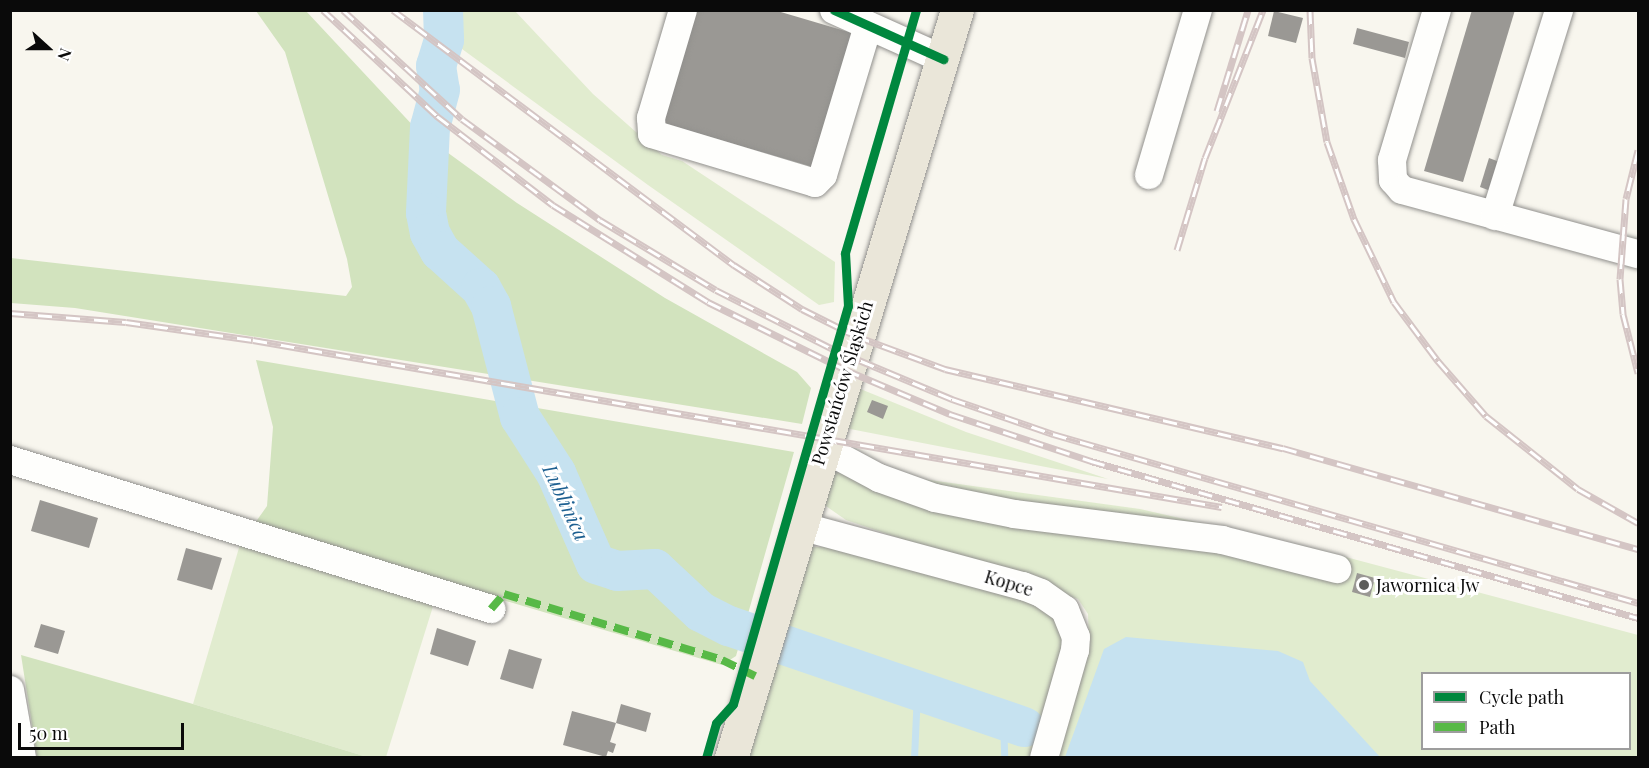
<!DOCTYPE html>
<html>
<head>
<meta charset="utf-8">
<style>
  body { margin:0 }
  #map { position:relative; width:1649px; height:768px; overflow:hidden; background:#f8f6ee; font-family:"Playfair Display",serif }
  div>[style] { position:absolute }
  .green>* { inset:0; background:#e1eccf }
  .forest>* { inset:0; background:#d2e3be }
  .water>* { inset:0; background:#c6e2f0 }
  .stream>* { height:7px; margin:-3.5px; padding:0 3.5px; transform-origin:3.5px; border-radius:3.5px; background:#c6e2f0 }
  .river>* { height:40px; margin:-20px; padding:0 20px; transform-origin:20px; border-radius:20px; background:#c6e2f0 }
  .building>* { inset:0; background:#9a9894 }
  .roads { filter:drop-shadow(0 0 2px #91908d) drop-shadow(0 0 2px #91908d) }
  .minor>* { height:28px; margin:-14px; padding:0 14px; transform-origin:14px; border-radius:14px; background:#fefefc }
  .major>* { height:33px; margin:-16.5px; padding:0 16.5px; transform-origin:16.5px; border-radius:16.5px; background:#eae6d9 }
  .rail>* { height:7px; margin-top:-3.5px; transform-origin:0; background:repeating-linear-gradient(90deg,#fff 0 14px,#d4c5c4 0 28px); box-sizing:border-box; border-block:2px solid #d4c5c4 }
  .quiet>* { height:8px; margin-top:-4px; transform-origin:0; background:repeating-linear-gradient(90deg,#58b947 0 15px,transparent 0 23px) }
  .cycleway>* { height:9px; margin:-4.5px; padding:0 4.5px; transform-origin:4.5px; border-radius:4.5px; background:#00873e }
  .dots>* { width:16px; height:16px; translate:-50% -50%; box-sizing:border-box; border:3px solid #fff; border-radius:50% }
  span { translate:-50% -50%; white-space:nowrap; text-align:center; line-height:1.15; -webkit-text-stroke:6px #fff; paint-order:stroke }
  .street-label { font-size:18px; color:#0a0a0a }
  .poi-label { font-size:18px; color:#0a0a0a }
  .left { translate:0 -50%; text-align:left }
  .water-label { font-size:20px; color:#1e6091; font-style:italic }
  .frame { position:absolute; inset:0; border:12px solid #0a0a0a; pointer-events:none }
  .legend { position:absolute; left:1421px; top:672px; width:210px; height:78px; box-sizing:border-box; background:#fff; border:2px solid #9d9d9d; margin:0; padding:8px 10px; list-style:none; font-size:18px; color:#0a0a0a }
  .legend li { display:flex; align-items:center; gap:12px; height:30px }
  .legend b { width:30px; border:2px solid #9d9d9d }
  .north { position:absolute; left:18px; top:18px; width:60px; height:60px; -webkit-text-stroke:4px #fff; paint-order:stroke; rotate:111deg; font-size:16px; font-weight:700; line-height:24px; text-align:center; color:#0a0a0a }
  .north::after { content:''; display:block; margin:auto; width:21px; height:27px; background:#0a0a0a; clip-path:polygon(50% 0,100% 100%,50% 72%,0 100%) }
  .scale { position:absolute; left:18px; top:723px; width:166px; height:27px; box-sizing:border-box; border:3px solid #0a0a0a; border-top:0; padding-left:8px; font-size:18px; line-height:21px; white-space:nowrap; color:#0a0a0a; -webkit-text-stroke:4px #fff; paint-order:stroke }
</style>
</head>
<body>
<div id="map">
  <div class="green">
    <div style="clip-path:polygon(426px 11px,515px 11px,593px 94px,662px 155px,682px 161px,835px 262px,834px 302px,819px 305px,648px 185px,436px 30px)"></div>
    <div style="clip-path:polygon(858px 388px,966px 432px,1108px 479px,845px 428px)"></div>
    <div style="clip-path:polygon(evenodd,839px 449px,908px 477px,1140px 509px,1312px 548px,1638px 635px,1638px 757px,1054px 757px,1089px 640px,1088px 614px,1078px 599px,846px 520px,823px 504px,839px 449px,1422px 674px,1630px 674px,1630px 748px,1422px 748px,1422px 674px)"></div>
    <div style="clip-path:polygon(241px 541px,435px 600px,386px 757px,367px 757px,193px 704px)"></div>
    <div style="clip-path:polygon(810px 547px,843px 547px,1040px 601px,1068px 632px,1035px 757px,749px 758px)"></div>
  </div>
  <div class="forest">
    <div style="clip-path:polygon(256px 11px,306px 11px,418px 131px,517px 203px,665px 298px,797px 372px,811px 388px,802px 424px,75px 308px,11px 303px,11px 258px,346px 296px,352px 287px,347px 259px,285px 52px)"></div>
    <div style="clip-path:polygon(256px 360px,794px 452px,736px 656px,722px 665px,253px 526px,267px 506px,273px 427px)"></div>
    <div style="clip-path:polygon(21px 655px,193px 704px,367px 757px,37px 757px)"></div>
  </div>
  <div class="water">
    <div style="clip-path:polygon(1126px 637px,1278px 651px,1303px 662px,1310px 681px,1380px 757px,1065px 757px,1104px 649px)"></div>
  </div>
  <div class="stream">
    <div style="left:1003px;top:721px;width:37px;rotate:88deg"></div>
    <div style="left:914px;top:758px;width:66px;rotate:-87.4deg"></div>
  </div>
  <div class="river">
    <div style="left:443px;top:10px;width:30px;rotate:88deg"></div>
    <div style="left:444px;top:40px;width:27px;rotate:107deg"></div>
    <div style="left:436px;top:66px;width:24px;rotate:81deg"></div>
    <div style="left:440px;top:90px;width:38px;rotate:105deg"></div>
    <div style="left:430px;top:127px;width:86px;rotate:92.7deg"></div>
    <div style="left:426px;top:213px;width:20px;rotate:79deg"></div>
    <div style="left:430px;top:233px;width:21px;rotate:61deg"></div>
    <div style="left:440px;top:251px;width:55px;rotate:42.1deg"></div>
    <div style="left:481px;top:288px;width:21px;rotate:61deg"></div>
    <div style="left:491px;top:306px;width:115px;rotate:75.4deg"></div>
    <div style="left:520px;top:417px;width:67px;rotate:57.3deg"></div>
    <div style="left:556px;top:473px;width:99px;rotate:66.3deg"></div>
    <div style="left:596px;top:564px;width:22px;rotate:18deg"></div>
    <div style="left:617px;top:571px;width:38px;rotate:-3deg"></div>
    <div style="left:655px;top:569px;width:63px;rotate:43.1deg"></div>
    <div style="left:701px;top:612px;width:31px;rotate:27deg"></div>
    <div style="left:729px;top:626px;width:312px;rotate:18.9deg"></div>
  </div>
  <div class="building">
    <div style="clip-path:polygon(691px 10px,774px 10px,852px 33px,813px 167px,659px 122px)"></div>
    <div style="clip-path:polygon(1472px 10px,1515px 10px,1463px 182px,1424px 171px)"></div>
    <div style="clip-path:polygon(1274px 11px,1303px 18px,1296px 43px,1268px 36px)"></div>
    <div style="clip-path:polygon(1357px 28px,1409px 42px,1405px 58px,1353px 44px)"></div>
    <div style="clip-path:polygon(1489px 158px,1505px 164px,1496px 193px,1480px 187px)"></div>
    <div style="clip-path:polygon(872px 400px,888px 406px,883px 419px,867px 412px)"></div>
    <div style="clip-path:polygon(40px 500px,98px 518px,89px 548px,31px 531px)"></div>
    <div style="clip-path:polygon(186px 548px,222px 558px,212px 590px,177px 580px)"></div>
    <div style="clip-path:polygon(1357px 573px,1375px 578px,1370px 597px,1352px 592px)"></div>
    <div style="clip-path:polygon(41px 624px,65px 631px,58px 654px,34px 647px)"></div>
    <div style="clip-path:polygon(437px 628px,476px 641px,468px 666px,430px 654px)"></div>
    <div style="clip-path:polygon(509px 649px,542px 659px,533px 689px,500px 679px)"></div>
    <div style="clip-path:polygon(621px 704px,651px 713px,646px 732px,616px 723px)"></div>
    <div style="clip-path:polygon(572px 711px,616px 723px,610px 742px,616px 744px,613px 753px,608px 751px,606px 757px,563px 745px)"></div>
  </div>
  <div class="roads">
    <div class="minor">
      <div style="left:683px;top:10px;width:113px;rotate:106.5deg"></div>
      <div style="left:651px;top:118px;width:16px;rotate:86deg"></div>
      <div style="left:652px;top:134px;width:170px;rotate:16.7deg"></div>
      <div style="left:815px;top:183px;width:11px;rotate:-45deg"></div>
      <div style="left:823px;top:175px;width:156px;rotate:-73.2deg"></div>
      <div style="left:834px;top:10px;width:120px;rotate:24.2deg"></div>
      <div style="left:1437px;top:10px;width:157px;rotate:106.7deg"></div>
      <div style="left:1392px;top:160px;width:20px;rotate:87deg"></div>
      <div style="left:1393px;top:180px;width:13px;rotate:48deg"></div>
      <div style="left:1402px;top:190px;width:245px;rotate:15.2deg"></div>
      <div style="left:1149px;top:175px;width:172px;rotate:-73.5deg"></div>
      <div style="left:1495px;top:216px;width:216px;rotate:-72.7deg"></div>
      <div style="left:823px;top:448px;width:64px;rotate:28.2deg"></div>
      <div style="left:879px;top:478px;width:59px;rotate:19.7deg"></div>
      <div style="left:935px;top:498px;width:81px;rotate:11.4deg"></div>
      <div style="left:1014px;top:514px;width:210px;rotate:7.1deg"></div>
      <div style="left:1222px;top:540px;width:119px;rotate:14.2deg"></div>
      <div style="left:10px;top:460px;width:504px;rotate:17.21deg"></div>
      <div style="left:800px;top:526px;width:231px;rotate:15.1deg"></div>
      <div style="left:1023px;top:586px;width:19px;rotate:21deg"></div>
      <div style="left:1041px;top:593px;width:29px;rotate:35deg"></div>
      <div style="left:1065px;top:610px;width:29px;rotate:68deg"></div>
      <div style="left:1076px;top:637px;width:13px;rotate:94deg"></div>
      <div style="left:1075px;top:650px;width:112px;rotate:106deg"></div>
      <div style="left:10px;top:690px;width:69px;rotate:80deg"></div>
    </div>
    <div class="major">
      <div style="left:731px;top:758px;width:781px;rotate:-73.19deg"></div>
    </div>
  </div>
  <div class="rail">
    <div style="left:323px;top:10px;width:156px;rotate:42.9deg"></div>
    <div style="left:437px;top:116px;width:146px;rotate:37.5deg"></div>
    <div style="left:553px;top:205px;width:183px;rotate:32deg"></div>
    <div style="left:708px;top:302px;width:154px;rotate:26.2deg"></div>
    <div style="left:846px;top:370px;width:113px;rotate:22.9deg"></div>
    <div style="left:950px;top:414px;width:149px;rotate:18.4deg"></div>
    <div style="left:1091px;top:461px;width:569px;rotate:16.01deg"></div>
    <div style="left:343px;top:10px;width:161px;rotate:42.5deg"></div>
    <div style="left:462px;top:119px;width:171px;rotate:36.2deg"></div>
    <div style="left:600px;top:220px;width:135px;rotate:31.1deg"></div>
    <div style="left:716px;top:290px;width:133px;rotate:26.8deg"></div>
    <div style="left:835px;top:350px;width:127px;rotate:22.7deg"></div>
    <div style="left:952px;top:399px;width:107px;rotate:19.1deg"></div>
    <div style="left:1053px;top:434px;width:609px;rotate:16.11deg"></div>
    <div style="left:393px;top:10px;width:426px;rotate:36.8deg"></div>
    <div style="left:734px;top:265px;width:81px;rotate:32.9deg"></div>
    <div style="left:802px;top:309px;width:60px;rotate:26.6deg"></div>
    <div style="left:856px;top:336px;width:95px;rotate:20.3deg"></div>
    <div style="left:945px;top:369px;width:347px;rotate:13.2deg"></div>
    <div style="left:1283px;top:448px;width:369px;rotate:15.9deg"></div>
    <div style="left:1310px;top:10px;width:48px;rotate:87.6deg"></div>
    <div style="left:1312px;top:58px;width:85px;rotate:79.9deg"></div>
    <div style="left:1327px;top:142px;width:82px;rotate:70.7deg"></div>
    <div style="left:1354px;top:219px;width:92px;rotate:64.3deg"></div>
    <div style="left:1394px;top:302px;width:74px;rotate:53.3deg"></div>
    <div style="left:1438px;top:361px;width:73px;rotate:48.9deg"></div>
    <div style="left:1486px;top:416px;width:117px;rotate:38.4deg"></div>
    <div style="left:1578px;top:489px;width:69px;rotate:29.5deg"></div>
    <div style="left:1217px;top:111px;width:106px;rotate:-72.9deg"></div>
    <div style="left:1638px;top:150px;width:50px;rotate:103.8deg"></div>
    <div style="left:1626px;top:199px;width:80px;rotate:94.3deg"></div>
    <div style="left:1620px;top:279px;width:35px;rotate:85deg"></div>
    <div style="left:1623px;top:314px;width:61px;rotate:75.7deg"></div>
    <div style="left:1177px;top:250px;width:96px;rotate:-73.1deg"></div>
    <div style="left:1205px;top:158px;width:159px;rotate:-68.6deg"></div>
    <div style="left:10px;top:313px;width:116px;rotate:4.4deg"></div>
    <div style="left:126px;top:322px;width:128px;rotate:8.1deg"></div>
    <div style="left:253px;top:340px;width:983px;rotate:9.78deg"></div>
  </div>
  <div class="quiet">
    <div style="left:491px;top:609px;width:20px;rotate:-49deg"></div>
    <div style="left:504px;top:594px;width:228px;rotate:16.8deg"></div>
    <div style="left:722px;top:660px;width:37px;rotate:26deg"></div>
  </div>
  <div class="cycleway">
    <div style="left:834px;top:10px;width:120px;rotate:24.2deg"></div>
    <div style="left:706px;top:758px;width:36px;rotate:-74deg"></div>
    <div style="left:716px;top:723px;width:25px;rotate:-48deg"></div>
    <div style="left:733px;top:704px;width:414px;rotate:-73.9deg"></div>
    <div style="left:848px;top:306px;width:53px;rotate:-93.2deg"></div>
    <div style="left:845px;top:253px;width:253px;rotate:-73.7deg"></div>
  </div>
  <div class="dots">
    <div style="left:1364px;top:585px;background:#5d5d5a"></div>
  </div>
  <div class="street-label">
    <span style="left:842px;top:383px;rotate:-73deg">Powstańców Śląskich</span>
    <span style="left:1009px;top:583px;rotate:17deg">Kopce</span>
  </div>
  <div class="poi-label">
    <span class="left" style="left:1376px;top:585px">Jawornica Jw</span>
  </div>
  <div class="water-label">
    <span style="left:567px;top:502px;rotate:65deg">Lublinica</span>
  </div>
  <div class="frame"></div>
  <ul class="legend">
  <li><b style="height:8px;background:#00873e"></b>Cycle path</li>
  <li><b style="height:8px;background:#58b947"></b>Path</li>
  </ul>
  <div class="north">N</div>
  <div class="scale">50 m</div>
</div>
</body>
</html>
